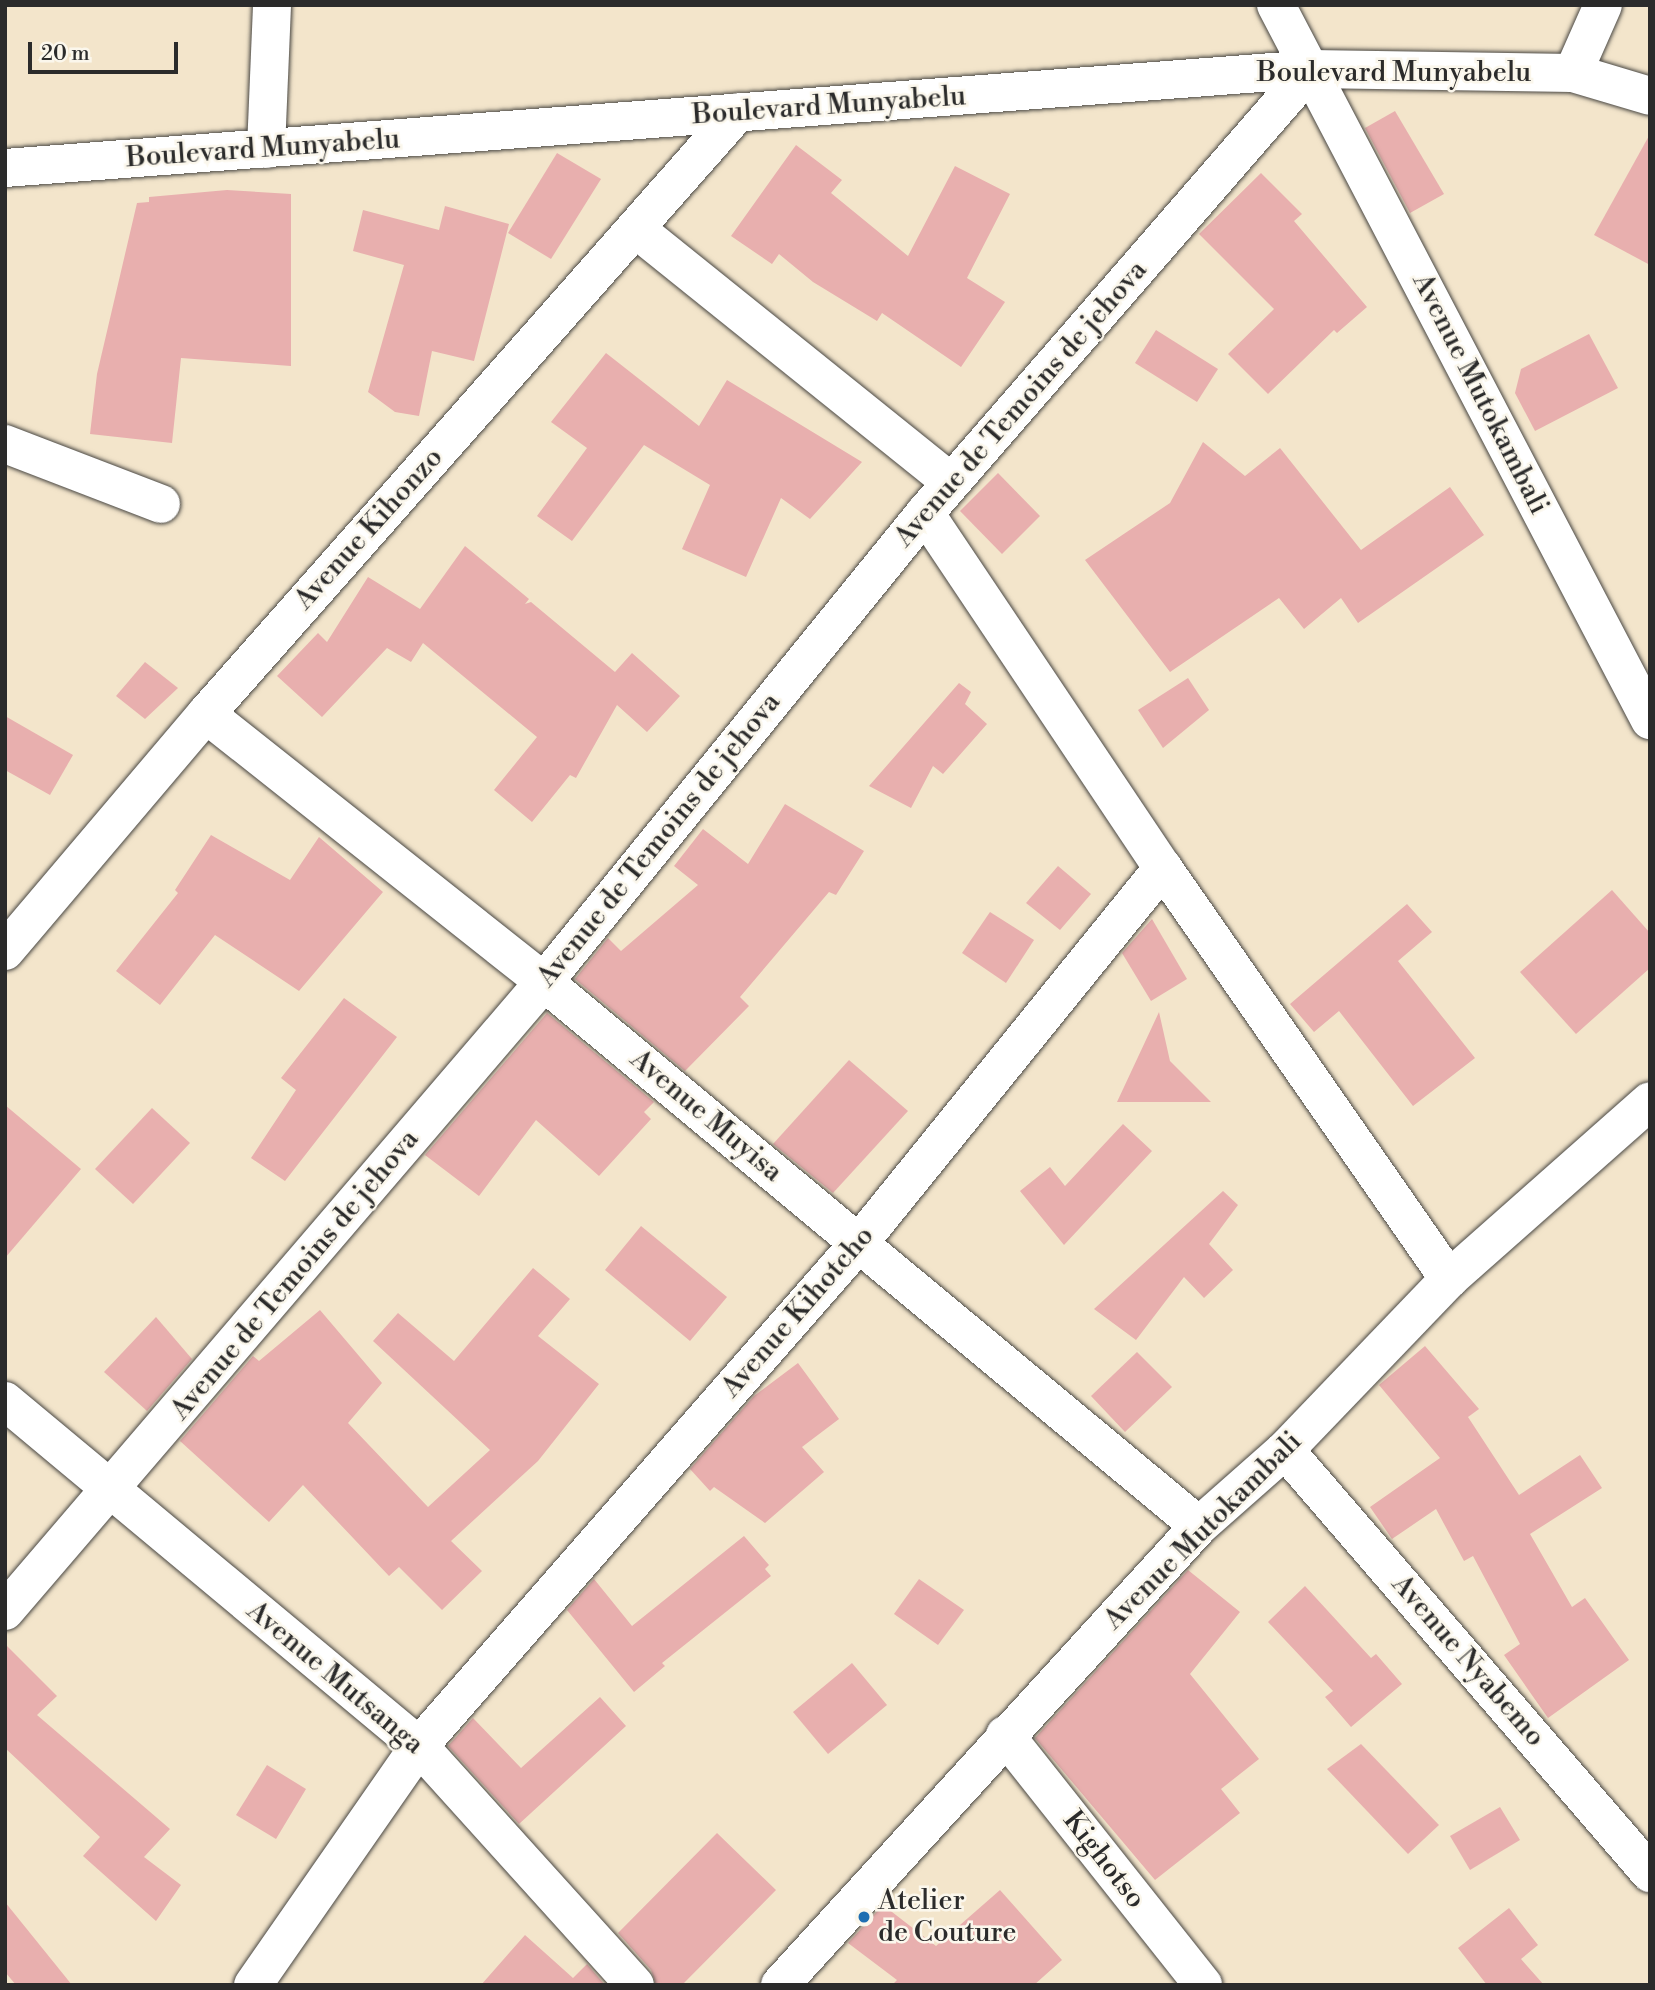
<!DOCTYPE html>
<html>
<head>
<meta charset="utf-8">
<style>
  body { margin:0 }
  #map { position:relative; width:1655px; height:1990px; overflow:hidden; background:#f3e5cb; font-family:"Libre Bodoni",serif }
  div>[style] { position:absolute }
  .building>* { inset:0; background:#e8afae }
  .roads { filter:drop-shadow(0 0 2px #494743) drop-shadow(0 0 2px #494743) }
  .minor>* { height:38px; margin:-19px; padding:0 19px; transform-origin:19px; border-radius:19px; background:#fff }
  .dots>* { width:19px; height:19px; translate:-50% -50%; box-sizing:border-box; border:4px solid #fbf7ec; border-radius:50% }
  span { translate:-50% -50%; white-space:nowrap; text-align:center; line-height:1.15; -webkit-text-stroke:5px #fbf7ec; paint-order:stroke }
  .street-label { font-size:28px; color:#2b2b2b }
  .poi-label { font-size:28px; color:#2b2b2b }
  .left { translate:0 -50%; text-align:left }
  .frame { position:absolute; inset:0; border:7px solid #2b2b2b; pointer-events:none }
  .scale { position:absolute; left:28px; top:42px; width:150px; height:32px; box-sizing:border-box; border:4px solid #2b2b2b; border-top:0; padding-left:9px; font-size:21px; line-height:24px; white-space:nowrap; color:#2b2b2b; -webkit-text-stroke:5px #fbf7ec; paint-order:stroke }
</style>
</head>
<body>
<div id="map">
  <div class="building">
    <div style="clip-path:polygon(1395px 111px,1444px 194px,1410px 213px,1365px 128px)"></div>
    <div style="clip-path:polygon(1650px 134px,1650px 265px,1594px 235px)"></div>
    <div style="clip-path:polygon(796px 145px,842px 180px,831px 193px,908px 256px,955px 166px,1010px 194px,967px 278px,1005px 302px,961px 367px,882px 313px,877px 321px,813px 282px,779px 254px,772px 264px,731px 236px)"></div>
    <div style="clip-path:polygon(557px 153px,601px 179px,551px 259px,508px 233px)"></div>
    <div style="clip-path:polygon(1261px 173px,1302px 214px,1294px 221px,1367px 307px,1337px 333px,1334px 330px,1268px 394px,1228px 354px,1274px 309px,1199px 234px)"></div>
    <div style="clip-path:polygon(227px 190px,291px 194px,291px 366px,181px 358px,172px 443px,90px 434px,97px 374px,137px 203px,149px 202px,149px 197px)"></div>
    <div style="clip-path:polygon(445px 206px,509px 224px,474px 361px,432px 351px,419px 416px,395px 412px,368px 392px,404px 265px,353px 251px,363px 210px,439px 230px)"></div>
    <div style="clip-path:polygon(1156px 330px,1218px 369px,1197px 402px,1135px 363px)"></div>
    <div style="clip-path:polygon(1589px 334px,1618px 388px,1535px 431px,1515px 393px,1521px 369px)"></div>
    <div style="clip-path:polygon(606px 353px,699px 426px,727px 380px,862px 462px,810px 519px,781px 498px,746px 577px,682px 549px,710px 485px,644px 445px,572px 541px,537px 516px,587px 448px,551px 422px)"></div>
    <div style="clip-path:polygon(1203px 442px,1245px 476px,1280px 448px,1361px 550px,1450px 487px,1484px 535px,1358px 623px,1341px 598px,1304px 629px,1279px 598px,1170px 672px,1085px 560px,1170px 503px)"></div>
    <div style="clip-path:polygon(998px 473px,1040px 516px,1002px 554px,960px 511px)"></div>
    <div style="clip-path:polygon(465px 546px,529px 599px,525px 604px,531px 602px,615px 672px,632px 653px,680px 696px,647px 732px,617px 705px,576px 778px,570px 775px,532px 822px,494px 790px,537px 737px,423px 643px,411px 662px,387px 648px,322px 717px,277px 676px,318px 633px,327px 642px,368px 577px,420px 609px)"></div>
    <div style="clip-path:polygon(145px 662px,178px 688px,145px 719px,116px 696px)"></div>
    <div style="clip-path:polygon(1188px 678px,1209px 710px,1163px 748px,1138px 710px)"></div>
    <div style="clip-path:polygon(959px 683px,971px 692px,965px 704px,987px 724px,943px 774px,933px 766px,911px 808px,869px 786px)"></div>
    <div style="clip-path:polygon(5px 716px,73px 755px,50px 795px,5px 770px)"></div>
    <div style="clip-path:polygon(785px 804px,864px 851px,836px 895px,829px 892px,740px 997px,749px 1006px,685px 1071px,575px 979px,608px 938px,621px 951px,698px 885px,674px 866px,703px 829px,748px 864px)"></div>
    <div style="clip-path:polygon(211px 835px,290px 880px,319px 837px,383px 892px,299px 991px,215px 935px,160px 1005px,116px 971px,178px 893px,175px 890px)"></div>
    <div style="clip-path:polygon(1058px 866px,1091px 894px,1060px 930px,1026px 903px)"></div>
    <div style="clip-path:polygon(1612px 890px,1650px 933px,1650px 968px,1576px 1034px,1520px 972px)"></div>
    <div style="clip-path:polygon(1407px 904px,1432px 932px,1398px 961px,1475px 1058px,1413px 1106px,1339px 1011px,1314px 1032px,1290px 1004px)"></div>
    <div style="clip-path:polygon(990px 912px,1034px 940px,1006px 983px,962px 953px)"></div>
    <div style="clip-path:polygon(1152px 919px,1187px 979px,1151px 1001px,1122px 953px)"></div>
    <div style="clip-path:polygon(344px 998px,397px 1037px,285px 1181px,251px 1158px,296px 1090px,281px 1078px)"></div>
    <div style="clip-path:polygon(1159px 1012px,1170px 1061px,1211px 1102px,1117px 1102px)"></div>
    <div style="clip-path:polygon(547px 1013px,654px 1102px,644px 1112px,651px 1119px,599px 1176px,536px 1120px,479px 1196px,425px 1155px)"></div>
    <div style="clip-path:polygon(849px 1060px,908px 1111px,833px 1193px,773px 1144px)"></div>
    <div style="clip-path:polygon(5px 1105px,81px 1169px,5px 1258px)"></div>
    <div style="clip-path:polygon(152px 1108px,190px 1143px,133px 1204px,95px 1169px)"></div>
    <div style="clip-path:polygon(1123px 1124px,1152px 1151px,1064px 1245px,1020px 1191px,1050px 1167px,1065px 1186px)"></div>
    <div style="clip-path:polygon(1223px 1191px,1238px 1205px,1209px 1244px,1233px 1270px,1204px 1298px,1184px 1277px,1136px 1340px,1094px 1309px)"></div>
    <div style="clip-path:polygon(641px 1226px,727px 1297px,690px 1341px,605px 1270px)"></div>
    <div style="clip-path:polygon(533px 1268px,570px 1299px,538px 1336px,599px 1384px,538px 1461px,451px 1541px,482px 1571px,442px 1610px,399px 1567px,389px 1576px,303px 1485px,269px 1522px,180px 1441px,253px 1356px,259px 1361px,320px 1310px,382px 1383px,348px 1423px,428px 1507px,490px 1450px,373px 1341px,398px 1313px,454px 1361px)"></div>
    <div style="clip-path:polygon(156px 1317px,192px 1359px,147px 1411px,104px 1372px)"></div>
    <div style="clip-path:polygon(1425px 1346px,1479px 1409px,1468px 1417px,1519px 1495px,1580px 1455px,1602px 1488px,1530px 1534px,1572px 1607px,1585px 1598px,1629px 1660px,1548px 1718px,1504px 1655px,1520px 1644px,1473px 1556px,1464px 1561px,1436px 1509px,1392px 1539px,1370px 1507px,1440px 1458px,1379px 1385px)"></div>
    <div style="clip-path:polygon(1137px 1352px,1172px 1387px,1125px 1432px,1091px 1396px)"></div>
    <div style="clip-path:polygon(798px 1363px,839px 1419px,802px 1447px,824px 1472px,765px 1523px,714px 1487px,710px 1491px,690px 1469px,754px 1396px)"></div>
    <div style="clip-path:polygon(744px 1536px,769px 1565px,765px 1569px,771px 1576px,662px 1663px,665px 1666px,634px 1692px,567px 1610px,594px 1579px,632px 1626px)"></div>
    <div style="clip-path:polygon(1188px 1570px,1240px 1612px,1190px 1674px,1259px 1759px,1221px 1789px,1240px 1813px,1155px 1880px,1035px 1738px)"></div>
    <div style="clip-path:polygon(919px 1579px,964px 1610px,938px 1645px,894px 1614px)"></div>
    <div style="clip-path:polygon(1305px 1586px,1371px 1658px,1376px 1654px,1402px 1684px,1351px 1727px,1325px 1697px,1333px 1691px,1268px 1622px)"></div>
    <div style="clip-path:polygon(5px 1644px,57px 1696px,37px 1715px,170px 1829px,144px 1857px,181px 1885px,156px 1921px,83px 1856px,100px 1837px,5px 1748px)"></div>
    <div style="clip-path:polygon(852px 1663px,887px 1705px,828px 1754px,793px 1712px)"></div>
    <div style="clip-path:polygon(600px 1697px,626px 1726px,519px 1824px,448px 1746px,473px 1718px,521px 1768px)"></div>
    <div style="clip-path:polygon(1361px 1744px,1439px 1825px,1408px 1854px,1327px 1769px)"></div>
    <div style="clip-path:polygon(267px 1765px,306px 1789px,276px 1839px,236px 1815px)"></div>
    <div style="clip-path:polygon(1500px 1807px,1520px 1840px,1470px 1870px,1450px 1836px)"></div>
    <div style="clip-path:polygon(717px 1833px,776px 1890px,682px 1985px,656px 1985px,651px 1970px,618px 1933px)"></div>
    <div style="clip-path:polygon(1000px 1890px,1062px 1960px,1034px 1985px,892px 1985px,897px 1980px,848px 1943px,883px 1905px,936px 1946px)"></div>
    <div style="clip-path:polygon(5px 1902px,72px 1985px,16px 1985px,5px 1972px)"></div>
    <div style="clip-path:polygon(1509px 1908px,1538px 1945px,1521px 1959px,1544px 1985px,1487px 1985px,1458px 1948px)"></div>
    <div style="clip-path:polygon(525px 1935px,573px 1978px,587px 1964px,605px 1985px,481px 1985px)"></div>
  </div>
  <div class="roads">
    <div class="minor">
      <div style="left:1276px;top:5px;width:807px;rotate:62.39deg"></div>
      <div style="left:1573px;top:73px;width:74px;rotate:-66.2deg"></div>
      <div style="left:266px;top:149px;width:144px;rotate:-87.6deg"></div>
      <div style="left:5px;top:168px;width:1310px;rotate:-4.33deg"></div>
      <div style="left:1311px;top:69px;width:262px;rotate:0.9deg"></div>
      <div style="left:1573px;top:73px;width:80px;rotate:16.6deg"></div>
      <div style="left:636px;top:229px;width:404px;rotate:38.8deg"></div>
      <div style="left:5px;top:444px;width:167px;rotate:21deg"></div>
      <div style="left:925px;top:513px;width:427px;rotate:56.2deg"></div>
      <div style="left:1163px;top:868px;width:501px;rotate:55.17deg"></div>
      <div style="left:206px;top:714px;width:431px;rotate:38.4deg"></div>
      <div style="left:544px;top:982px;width:851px;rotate:39.71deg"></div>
      <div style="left:5px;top:951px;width:311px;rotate:-49.7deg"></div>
      <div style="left:206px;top:714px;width:803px;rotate:-48.53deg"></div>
      <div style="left:5px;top:1401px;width:539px;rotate:39.81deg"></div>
      <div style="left:419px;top:1746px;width:322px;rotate:47.9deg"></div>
      <div style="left:1285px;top:1450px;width:559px;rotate:49.21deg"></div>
      <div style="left:5px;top:1611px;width:828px;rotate:-49.41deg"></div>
      <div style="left:544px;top:982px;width:604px;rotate:-50.91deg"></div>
      <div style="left:925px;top:513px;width:588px;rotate:-49deg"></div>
      <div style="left:1005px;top:1735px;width:319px;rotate:51.6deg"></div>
      <div style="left:253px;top:1985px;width:291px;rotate:-55.2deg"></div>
      <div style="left:419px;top:1746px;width:668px;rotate:-48.82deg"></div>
      <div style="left:859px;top:1243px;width:483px;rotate:-51deg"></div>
      <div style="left:780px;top:1985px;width:621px;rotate:-47.61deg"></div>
      <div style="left:1199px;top:1526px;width:115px;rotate:-41.5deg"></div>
      <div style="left:1285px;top:1450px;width:237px;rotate:-46.2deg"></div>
      <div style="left:1449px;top:1279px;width:268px;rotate:-41.5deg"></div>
    </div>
  </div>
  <div class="dots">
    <div style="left:864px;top:1917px;background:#1f6fb2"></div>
  </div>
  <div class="street-label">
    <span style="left:1394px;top:73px">Boulevard Munyabelu</span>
    <span style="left:829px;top:106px;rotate:-4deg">Boulevard Munyabelu</span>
    <span style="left:263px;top:149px;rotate:-4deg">Boulevard Munyabelu</span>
    <span style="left:1480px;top:394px;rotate:63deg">Avenue Mutokambali</span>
    <span style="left:1021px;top:404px;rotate:-49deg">Avenue de Temoins de jehova</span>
    <span style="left:369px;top:529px;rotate:-48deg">Avenue Kihonzo</span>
    <span style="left:659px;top:840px;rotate:-51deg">Avenue de Temoins de jehova</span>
    <span style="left:706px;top:1116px;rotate:40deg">Avenue Muyisa</span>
    <span style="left:295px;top:1275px;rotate:-50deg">Avenue de Temoins de jehova</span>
    <span style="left:798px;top:1312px;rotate:-49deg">Avenue Kihotcho</span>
    <span style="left:1203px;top:1531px;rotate:-45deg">Avenue Mutokambali</span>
    <span style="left:1468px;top:1661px;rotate:49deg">Avenue Nyabemo</span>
    <span style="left:335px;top:1678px;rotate:40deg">Avenue Mutsanga</span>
    <span style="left:1104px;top:1860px;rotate:52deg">Kighotso</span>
  </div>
  <div class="poi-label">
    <span class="left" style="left:878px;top:1917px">Atelier<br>de Couture</span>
  </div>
  <div class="frame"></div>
  <div class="scale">20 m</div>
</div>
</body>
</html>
